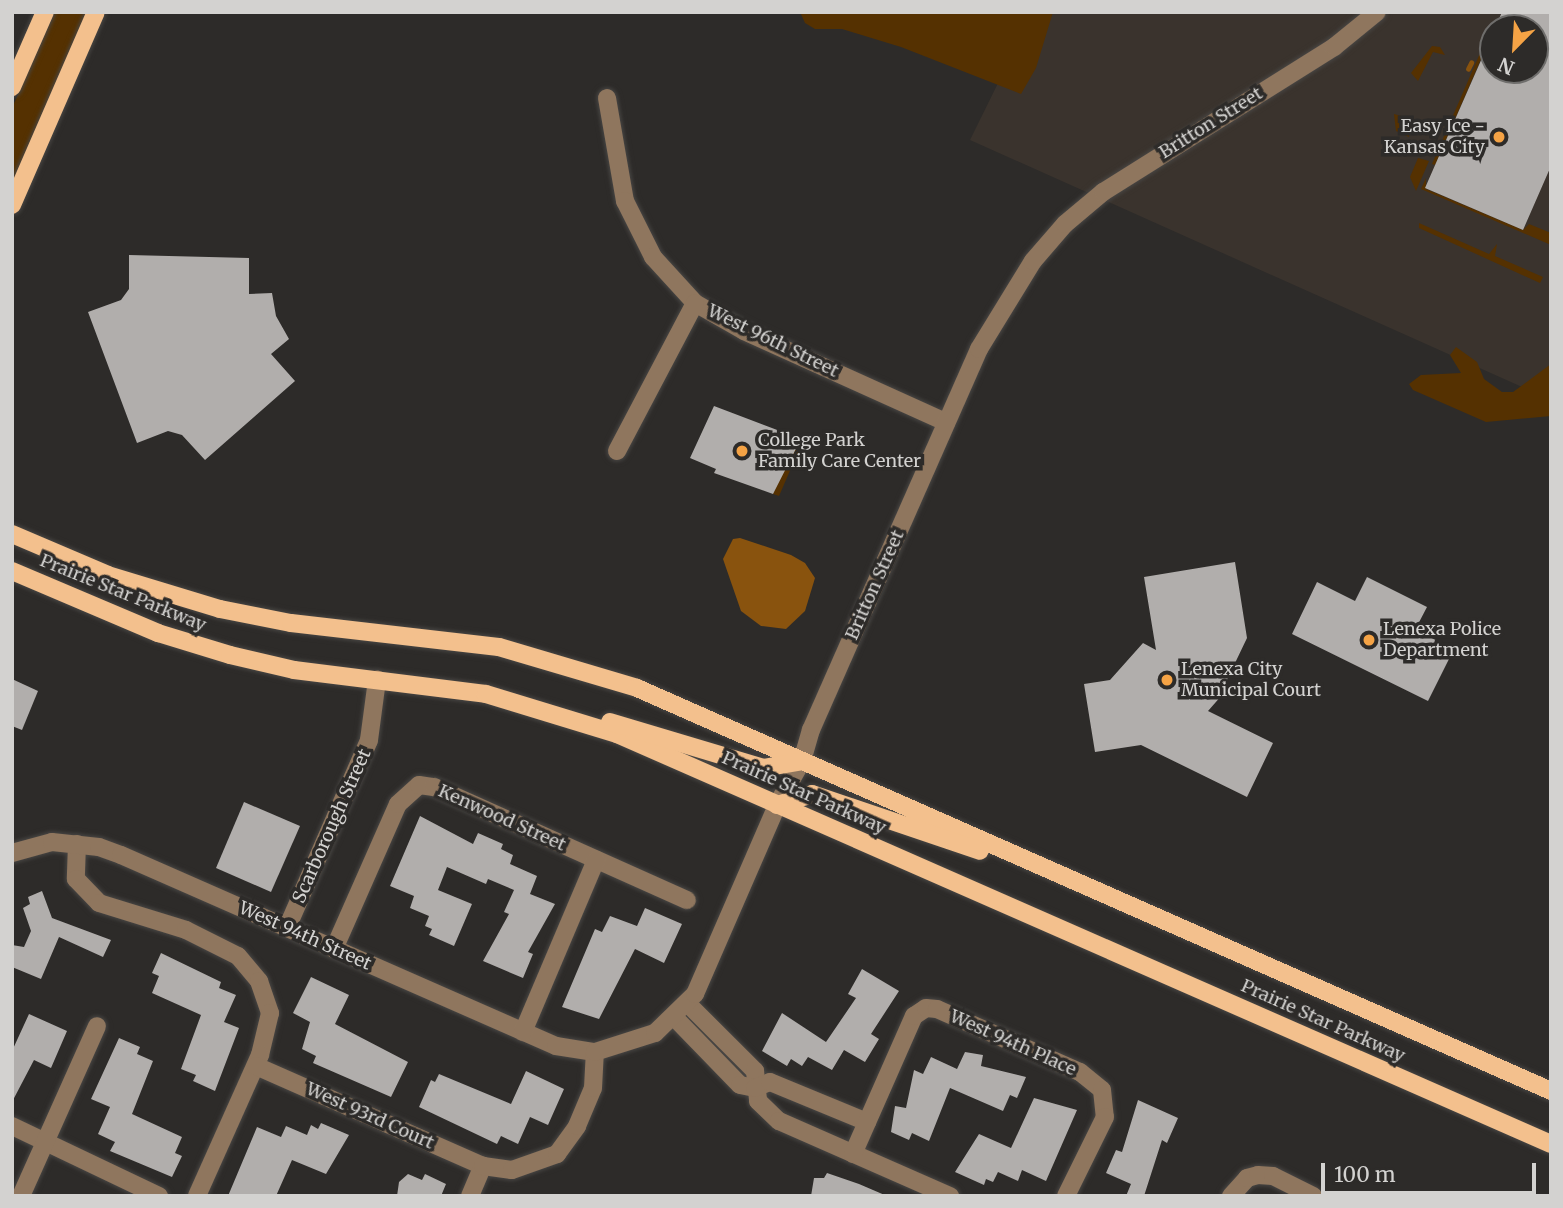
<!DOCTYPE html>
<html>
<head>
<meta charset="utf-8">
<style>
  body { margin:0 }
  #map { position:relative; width:1563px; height:1208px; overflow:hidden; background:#2d2b29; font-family:Merriweather,serif }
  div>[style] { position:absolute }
  .built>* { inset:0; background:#3a332d }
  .green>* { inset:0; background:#553101 }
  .water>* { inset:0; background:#89530e }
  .stream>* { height:4.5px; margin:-2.25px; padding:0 2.25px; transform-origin:2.25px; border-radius:2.25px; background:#89530e }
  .building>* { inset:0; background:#b1aeac }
  .roads { filter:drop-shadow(0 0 2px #484644) drop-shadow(0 0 2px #484644) }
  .minor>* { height:18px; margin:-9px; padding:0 9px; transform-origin:9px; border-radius:9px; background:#8f765e }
  .major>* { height:18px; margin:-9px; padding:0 9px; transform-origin:9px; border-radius:9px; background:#f3c08d }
  .dots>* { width:19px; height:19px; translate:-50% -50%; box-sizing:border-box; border:4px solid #2d2b29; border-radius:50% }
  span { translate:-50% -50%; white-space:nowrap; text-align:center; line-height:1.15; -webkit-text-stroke:7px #2d2b29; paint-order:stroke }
  .street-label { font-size:18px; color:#d3d2d0 }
  .poi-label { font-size:18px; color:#d3d2d0 }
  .right { translate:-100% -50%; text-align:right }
  .left { translate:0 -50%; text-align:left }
  .frame { position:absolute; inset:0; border:14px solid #d3d2d0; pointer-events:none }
  .north { position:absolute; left:1479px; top:14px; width:70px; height:70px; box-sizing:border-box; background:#2d2b29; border:2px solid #6f6e6c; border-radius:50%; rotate:204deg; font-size:19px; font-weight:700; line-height:28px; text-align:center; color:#d3d2d0 }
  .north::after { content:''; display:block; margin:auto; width:24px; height:32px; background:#f5a345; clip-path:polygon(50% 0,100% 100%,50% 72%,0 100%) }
  .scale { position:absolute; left:1321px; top:1163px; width:215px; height:32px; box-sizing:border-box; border:4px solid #d3d2d0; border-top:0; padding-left:9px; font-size:21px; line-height:24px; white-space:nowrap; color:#d3d2d0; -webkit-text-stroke:5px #2d2b29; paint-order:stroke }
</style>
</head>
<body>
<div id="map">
  <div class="built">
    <div style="clip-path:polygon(evenodd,1033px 12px,1551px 12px,1551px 400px,970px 140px,1033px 12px,1493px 28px,1535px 28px,1535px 70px,1493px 70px,1493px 28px)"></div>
  </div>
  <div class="green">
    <div style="clip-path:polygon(55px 12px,87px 12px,12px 188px,12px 108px)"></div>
    <div style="clip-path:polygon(800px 12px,1053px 12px,1036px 68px,1021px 94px,901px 47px,842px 29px,815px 29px,805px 23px)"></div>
    <div style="clip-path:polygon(1484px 44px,1487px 45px,1435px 165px,1432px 164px)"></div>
    <div style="clip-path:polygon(1432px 46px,1440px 47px,1445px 55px,1433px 52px,1418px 81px,1411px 73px)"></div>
    <div style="clip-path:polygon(1394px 114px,1405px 117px,1400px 128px,1410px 132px,1409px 137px,1396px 131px)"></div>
    <div style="clip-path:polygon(1418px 158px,1429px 161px,1416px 191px,1410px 177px)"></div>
    <div style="clip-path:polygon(1426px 178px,1426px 189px,1523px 230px,1529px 224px,1551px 233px,1551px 245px,1421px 189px)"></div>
    <div style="clip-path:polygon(1419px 223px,1489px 254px,1497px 244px,1495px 256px,1543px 277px,1540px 283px,1419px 228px)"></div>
    <div style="clip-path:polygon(1456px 347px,1477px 362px,1484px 379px,1502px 392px,1513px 392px,1551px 364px,1551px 416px,1486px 422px,1413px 390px,1409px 384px,1421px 375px,1461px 373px,1450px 355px)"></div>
    <div style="clip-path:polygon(792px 450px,799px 450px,779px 496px,773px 494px)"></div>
  </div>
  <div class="water">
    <div style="clip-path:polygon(740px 538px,791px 555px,805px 563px,815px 578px,805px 611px,786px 629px,761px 626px,741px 611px,723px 559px,733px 539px)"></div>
  </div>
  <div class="stream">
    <div style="left:1468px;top:69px;width:7px;rotate:-63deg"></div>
  </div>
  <div class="building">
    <div style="clip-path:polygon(1502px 12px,1551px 12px,1551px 166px,1523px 230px,1425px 188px,1493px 33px,1493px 70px,1535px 70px,1535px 28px,1495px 28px)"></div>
    <div style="clip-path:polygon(129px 255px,249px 258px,249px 294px,272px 293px,276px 316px,289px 339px,271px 354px,295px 381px,205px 460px,182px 435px,168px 431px,137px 443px,88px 312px,121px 300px,129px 289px)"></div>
    <div style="clip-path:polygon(714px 406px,801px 439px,773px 494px,714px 473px,716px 469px,690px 458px)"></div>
    <div style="clip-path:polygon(1235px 562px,1247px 638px,1225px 684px,1230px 686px,1208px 711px,1273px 743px,1247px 797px,1141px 745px,1095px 752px,1084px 684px,1110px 680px,1143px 643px,1156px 650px,1144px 577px)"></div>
    <div style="clip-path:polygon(1367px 577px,1427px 607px,1415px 630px,1454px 649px,1428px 701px,1292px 634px,1317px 582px,1355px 601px)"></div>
    <div style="clip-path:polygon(12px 679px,38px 691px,22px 730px,12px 726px)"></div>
    <div style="clip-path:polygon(244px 802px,300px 826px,271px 892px,216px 868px)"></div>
    <div style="clip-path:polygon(420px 816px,473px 844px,478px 833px,503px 844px,501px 849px,513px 855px,510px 864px,537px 876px,530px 894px,555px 904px,528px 952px,533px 954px,523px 978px,483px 961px,509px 914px,504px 912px,514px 890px,488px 879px,486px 884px,447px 867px,438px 890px,472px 904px,454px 946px,429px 935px,432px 929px,425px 926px,429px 916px,410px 908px,414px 896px,390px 886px)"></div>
    <div style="clip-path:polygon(42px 891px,52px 918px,111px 940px,103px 957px,59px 937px,41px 979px,12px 967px,12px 945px,24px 947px,31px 931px,23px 908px,30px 904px,28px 897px)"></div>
    <div style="clip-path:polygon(645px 908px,682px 924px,664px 963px,635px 949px,599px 1019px,562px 1007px,595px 929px,602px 932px,610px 916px,637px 926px)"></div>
    <div style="clip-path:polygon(161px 953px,221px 982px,219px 988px,236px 995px,224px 1022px,239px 1028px,215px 1091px,193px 1081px,196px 1075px,181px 1069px,201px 1015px,152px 993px,159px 976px,152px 973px)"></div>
    <div style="clip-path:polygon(862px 969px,899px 991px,871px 1034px,879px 1039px,865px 1062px,844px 1050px,832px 1070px,808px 1057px,802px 1066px,791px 1059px,787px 1066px,762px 1051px,782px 1013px,826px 1042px,856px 998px,848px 994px)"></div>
    <div style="clip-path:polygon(311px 977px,349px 995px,335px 1024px,408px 1062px,391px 1097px,313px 1063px,316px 1056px,302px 1049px,310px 1022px,293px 1013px)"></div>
    <div style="clip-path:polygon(29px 1014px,67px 1031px,51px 1068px,34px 1060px,12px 1102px,12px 1051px)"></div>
    <div style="clip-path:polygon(119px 1038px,140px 1047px,137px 1054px,153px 1061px,132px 1114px,182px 1137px,175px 1153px,182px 1156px,172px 1177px,110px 1151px,115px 1142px,98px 1134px,110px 1107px,91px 1099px)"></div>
    <div style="clip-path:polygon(965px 1052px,983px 1055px,981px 1066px,1026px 1077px,1017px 1098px,1010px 1095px,1003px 1111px,950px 1088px,929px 1141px,912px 1133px,909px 1140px,891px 1132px,895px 1106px,906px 1108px,914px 1070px,923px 1074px,931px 1057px,957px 1069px)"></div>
    <div style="clip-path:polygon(526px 1071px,564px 1089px,548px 1125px,530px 1117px,518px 1144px,501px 1136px,497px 1144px,419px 1107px,431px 1080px,435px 1082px,439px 1074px,511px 1104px)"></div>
    <div style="clip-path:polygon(1034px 1098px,1077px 1110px,1046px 1181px,1022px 1170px,1018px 1181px,998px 1172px,993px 1182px,986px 1179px,984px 1185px,955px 1172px,979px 1134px,1011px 1148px)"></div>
    <div style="clip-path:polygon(1138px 1100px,1178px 1118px,1167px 1143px,1162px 1140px,1144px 1196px,1126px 1196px,1131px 1184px,1106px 1173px,1116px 1150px,1122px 1152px)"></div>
    <div style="clip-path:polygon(321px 1123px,349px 1135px,326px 1174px,292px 1160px,276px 1196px,228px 1196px,257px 1127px,281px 1137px,286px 1126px,307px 1135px,311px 1125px,318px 1129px)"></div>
    <div style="clip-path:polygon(827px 1173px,859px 1184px,887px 1196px,811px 1196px,814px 1178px,824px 1178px)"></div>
    <div style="clip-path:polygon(408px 1174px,422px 1180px,425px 1174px,446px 1184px,441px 1196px,397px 1196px,399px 1182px)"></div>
  </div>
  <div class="roads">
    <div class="minor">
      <div style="left:607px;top:98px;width:105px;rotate:80.1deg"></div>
      <div style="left:625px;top:201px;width:63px;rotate:63.4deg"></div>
      <div style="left:653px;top:257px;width:62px;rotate:47.6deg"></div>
      <div style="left:695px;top:303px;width:56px;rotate:29.7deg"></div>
      <div style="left:744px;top:331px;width:222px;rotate:24.3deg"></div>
      <div style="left:617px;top:451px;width:167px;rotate:-62.2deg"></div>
      <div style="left:77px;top:844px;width:35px;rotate:92deg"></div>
      <div style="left:76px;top:879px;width:33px;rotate:46deg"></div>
      <div style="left:99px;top:903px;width:91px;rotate:17.2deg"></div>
      <div style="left:186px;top:930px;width:58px;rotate:26.6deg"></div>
      <div style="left:238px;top:956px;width:33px;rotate:50deg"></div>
      <div style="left:259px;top:981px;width:34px;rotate:71deg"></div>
      <div style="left:270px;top:1013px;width:43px;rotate:103.4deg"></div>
      <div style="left:260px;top:1055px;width:154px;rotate:114.1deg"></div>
      <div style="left:12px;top:853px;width:41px;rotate:-15.4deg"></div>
      <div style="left:52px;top:842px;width:47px;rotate:6.1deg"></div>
      <div style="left:99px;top:847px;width:23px;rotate:20deg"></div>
      <div style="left:121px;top:855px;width:475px;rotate:23.7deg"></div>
      <div style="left:556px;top:1046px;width:39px;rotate:9deg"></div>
      <div style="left:287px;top:928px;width:205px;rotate:-66.4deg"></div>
      <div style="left:369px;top:740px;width:61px;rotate:-82.4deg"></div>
      <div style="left:334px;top:949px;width:158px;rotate:-66.2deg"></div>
      <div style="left:398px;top:804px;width:28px;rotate:-42deg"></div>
      <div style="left:419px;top:785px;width:15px;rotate:8deg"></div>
      <div style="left:434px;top:787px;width:277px;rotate:24.1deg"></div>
      <div style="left:688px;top:1004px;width:95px;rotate:45deg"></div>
      <div style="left:755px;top:1071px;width:30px;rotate:84deg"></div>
      <div style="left:758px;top:1101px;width:29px;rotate:44deg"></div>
      <div style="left:779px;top:1121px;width:187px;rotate:23.7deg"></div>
      <div style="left:675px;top:1018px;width:93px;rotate:45.9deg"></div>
      <div style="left:740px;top:1085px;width:15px;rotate:11deg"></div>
      <div style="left:755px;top:1088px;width:16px;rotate:-22deg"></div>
      <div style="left:770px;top:1082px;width:105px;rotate:22.4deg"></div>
      <div style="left:523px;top:1032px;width:187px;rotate:-67deg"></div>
      <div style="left:256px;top:1066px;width:248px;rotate:23.8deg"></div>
      <div style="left:12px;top:1126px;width:163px;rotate:25.5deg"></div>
      <div style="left:853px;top:1154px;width:151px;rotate:-66.2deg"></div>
      <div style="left:914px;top:1016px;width:14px;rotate:-34deg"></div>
      <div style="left:926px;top:1008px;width:11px;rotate:5deg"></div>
      <div style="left:937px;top:1009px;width:156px;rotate:23.8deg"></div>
      <div style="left:1080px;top:1072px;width:28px;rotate:39deg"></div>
      <div style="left:1102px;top:1090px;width:27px;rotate:84deg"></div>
      <div style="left:1105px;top:1117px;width:88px;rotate:116.3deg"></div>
      <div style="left:21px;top:1196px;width:186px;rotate:-65.9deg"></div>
      <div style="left:470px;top:1196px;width:33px;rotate:-67deg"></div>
      <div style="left:483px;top:1166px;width:29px;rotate:8deg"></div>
      <div style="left:512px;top:1170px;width:48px;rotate:-19.6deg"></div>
      <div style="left:557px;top:1154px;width:34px;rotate:-54deg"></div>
      <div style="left:577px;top:1126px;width:41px;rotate:-67.2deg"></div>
      <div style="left:593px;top:1088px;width:36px;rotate:-87deg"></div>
      <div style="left:595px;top:1052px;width:63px;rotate:-17.6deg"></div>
      <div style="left:655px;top:1033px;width:56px;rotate:-44.3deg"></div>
      <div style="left:695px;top:994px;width:206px;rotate:-66.5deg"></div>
      <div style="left:777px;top:805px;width:51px;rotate:-60.4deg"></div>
      <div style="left:802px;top:761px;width:32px;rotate:-74deg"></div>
      <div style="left:811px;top:730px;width:416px;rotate:-66.2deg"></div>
      <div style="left:979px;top:349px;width:103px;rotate:-58.5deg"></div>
      <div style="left:1033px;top:261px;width:49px;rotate:-49.1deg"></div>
      <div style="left:1065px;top:224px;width:50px;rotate:-40.1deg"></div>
      <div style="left:1103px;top:192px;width:273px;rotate:-32.1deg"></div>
      <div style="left:1334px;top:47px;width:55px;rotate:-39.1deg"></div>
      <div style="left:1231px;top:1196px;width:24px;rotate:-48deg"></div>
      <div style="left:1247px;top:1178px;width:11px;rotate:-15deg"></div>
      <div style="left:1258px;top:1175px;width:15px;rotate:4deg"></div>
      <div style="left:1273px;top:1176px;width:45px;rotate:26.6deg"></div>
    </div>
    <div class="major">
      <div style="left:12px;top:87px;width:82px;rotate:-66.3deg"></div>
      <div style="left:12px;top:205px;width:210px;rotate:-66.5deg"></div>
      <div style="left:12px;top:534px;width:104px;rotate:23.1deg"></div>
      <div style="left:108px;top:575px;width:117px;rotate:16.9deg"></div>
      <div style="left:220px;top:609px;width:72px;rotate:11.2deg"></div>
      <div style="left:291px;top:623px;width:209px;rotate:6.6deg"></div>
      <div style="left:499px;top:647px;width:144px;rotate:16.5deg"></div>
      <div style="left:637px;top:688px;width:999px;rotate:23.79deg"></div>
      <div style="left:12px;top:571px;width:159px;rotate:23deg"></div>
      <div style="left:158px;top:633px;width:75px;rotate:17deg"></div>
      <div style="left:230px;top:655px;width:66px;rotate:13.2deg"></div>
      <div style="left:294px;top:670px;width:193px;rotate:7.1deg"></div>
      <div style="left:486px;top:694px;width:137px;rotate:17deg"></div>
      <div style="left:617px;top:734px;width:1020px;rotate:23.7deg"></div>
      <div style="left:610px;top:722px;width:160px;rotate:16.7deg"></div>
      <div style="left:763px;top:768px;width:40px;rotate:-10deg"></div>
      <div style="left:777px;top:805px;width:37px;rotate:-17deg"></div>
      <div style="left:812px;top:794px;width:177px;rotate:18.7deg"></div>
    </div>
  </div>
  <div class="dots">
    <div style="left:1499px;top:137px;background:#f5a345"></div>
    <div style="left:742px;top:451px;background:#f5a345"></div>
    <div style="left:1369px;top:640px;background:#f5a345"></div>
    <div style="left:1167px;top:680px;background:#f5a345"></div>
  </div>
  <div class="street-label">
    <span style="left:1211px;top:123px;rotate:-32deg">Britton Street</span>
    <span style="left:773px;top:341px;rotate:26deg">West 96th Street</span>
    <span style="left:875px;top:585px;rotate:-66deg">Britton Street</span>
    <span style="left:123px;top:593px;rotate:22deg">Prairie Star Parkway</span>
    <span style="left:804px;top:793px;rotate:24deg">Prairie Star Parkway</span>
    <span style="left:502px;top:818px;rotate:24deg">Kenwood Street</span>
    <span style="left:332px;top:826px;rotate:-66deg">Scarborough Street</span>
    <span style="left:305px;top:936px;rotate:24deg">West 94th Street</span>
    <span style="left:1323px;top:1021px;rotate:24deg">Prairie Star Parkway</span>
    <span style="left:1013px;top:1043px;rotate:24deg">West 94th Place</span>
    <span style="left:370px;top:1116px;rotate:24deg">West 93rd Court</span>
  </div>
  <div class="poi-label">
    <span class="right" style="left:1485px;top:137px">Easy Ice -<br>Kansas City</span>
    <span class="left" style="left:758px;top:451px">College Park<br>Family Care Center</span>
    <span class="left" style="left:1383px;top:640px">Lenexa Police<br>Department</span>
    <span class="left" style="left:1181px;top:680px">Lenexa City<br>Municipal Court</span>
  </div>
  <div class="frame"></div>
  <div class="north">N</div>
  <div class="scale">100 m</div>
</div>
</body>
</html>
